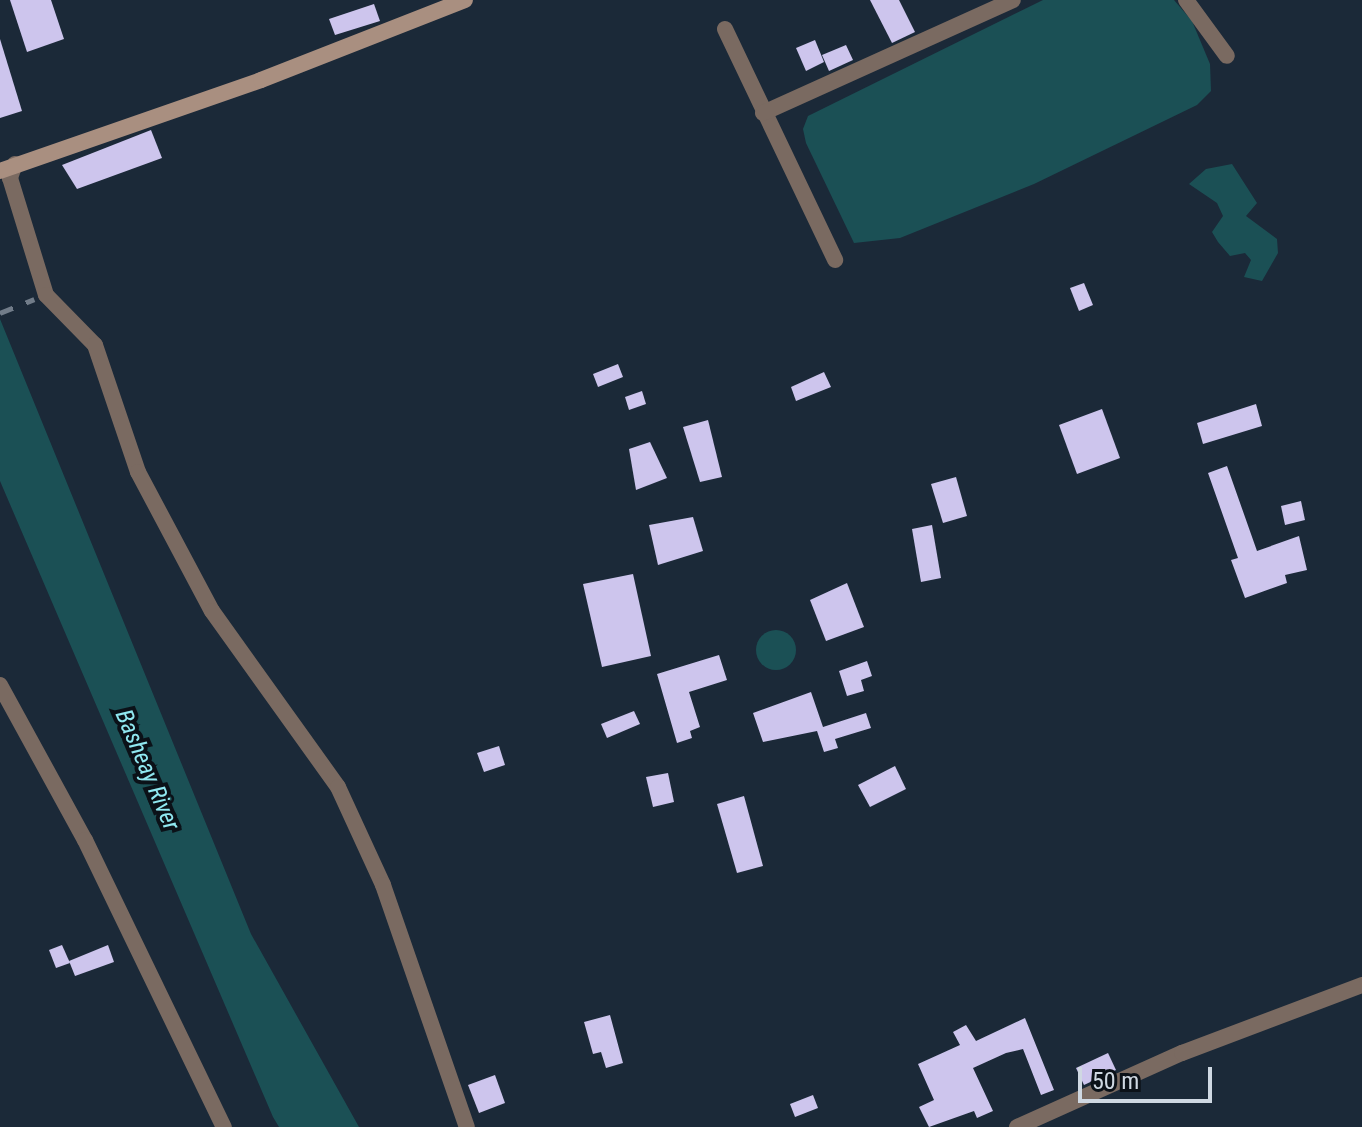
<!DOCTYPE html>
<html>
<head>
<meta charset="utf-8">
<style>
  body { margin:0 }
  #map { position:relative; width:1362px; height:1127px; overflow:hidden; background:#1b2938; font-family:"Roboto Condensed",sans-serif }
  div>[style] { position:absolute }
  .water>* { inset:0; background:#1b5055 }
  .round { border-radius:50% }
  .building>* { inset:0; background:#cdc5ed }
  .street>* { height:16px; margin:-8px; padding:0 8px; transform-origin:8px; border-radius:8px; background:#7a6a61 }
  .secondary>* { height:16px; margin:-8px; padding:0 8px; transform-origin:8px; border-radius:8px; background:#a98f80 }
  .rail>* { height:5px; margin-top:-2.5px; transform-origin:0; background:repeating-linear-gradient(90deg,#717c89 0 14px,transparent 0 28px) }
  span { translate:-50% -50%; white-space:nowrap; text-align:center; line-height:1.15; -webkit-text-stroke:8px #0b1118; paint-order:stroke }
  .water-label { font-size:24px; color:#90e8f1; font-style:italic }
  .scale { position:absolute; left:1078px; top:1067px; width:134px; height:36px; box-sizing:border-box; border:4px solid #cfd8e2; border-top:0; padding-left:10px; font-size:24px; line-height:28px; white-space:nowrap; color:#cfd8e2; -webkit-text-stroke:6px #0b1118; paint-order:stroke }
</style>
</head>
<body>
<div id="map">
  <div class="water">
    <div style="clip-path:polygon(1043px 0,1174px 0,1192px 21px,1210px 64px,1211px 91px,1197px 105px,1034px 184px,900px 238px,854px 243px,806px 143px,803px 129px,808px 116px)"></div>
    <div style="clip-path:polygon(1232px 164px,1257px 203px,1246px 216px,1277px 239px,1278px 253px,1262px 281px,1244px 277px,1251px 260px,1245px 253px,1230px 256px,1218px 242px,1212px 232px,1223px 216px,1217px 203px,1189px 184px,1206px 169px)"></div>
    <div style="clip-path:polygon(0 319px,251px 934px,359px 1127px,279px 1127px,273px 1117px,0 481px)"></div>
    <div class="round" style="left:756px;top:630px;width:40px;height:40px"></div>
  </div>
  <div class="building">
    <div style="clip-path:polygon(10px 0,51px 0,64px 39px,27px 52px)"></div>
    <div style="clip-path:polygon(870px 0,899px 0,915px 32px,892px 43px)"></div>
    <div style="clip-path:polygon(374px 4px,380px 21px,335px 35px,329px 19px)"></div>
    <div style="clip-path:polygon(0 39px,22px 111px,0 118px)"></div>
    <div style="clip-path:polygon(815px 40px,824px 62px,806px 71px,796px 48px)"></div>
    <div style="clip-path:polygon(846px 45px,853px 60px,829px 71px,822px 55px)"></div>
    <div style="clip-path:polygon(151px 130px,162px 158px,77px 189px,62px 165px)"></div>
    <div style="clip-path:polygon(1084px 283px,1093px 305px,1079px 311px,1070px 288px)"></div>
    <div style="clip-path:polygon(618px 364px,623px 377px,598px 387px,593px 374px)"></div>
    <div style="clip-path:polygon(824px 372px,831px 387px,796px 401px,791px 387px)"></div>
    <div style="clip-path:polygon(642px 391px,646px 404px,629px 410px,625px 397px)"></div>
    <div style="clip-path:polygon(1256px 404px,1262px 426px,1203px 444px,1197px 423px)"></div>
    <div style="clip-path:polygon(1102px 409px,1120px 458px,1077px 474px,1059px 425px)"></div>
    <div style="clip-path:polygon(708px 420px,722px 477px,700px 482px,683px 427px)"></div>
    <div style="clip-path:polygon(650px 442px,667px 478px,636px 490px,629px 449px)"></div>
    <div style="clip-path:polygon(1227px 466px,1257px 551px,1299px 536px,1307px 570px,1285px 575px,1287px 583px,1245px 598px,1231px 560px,1238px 558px,1208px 473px)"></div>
    <div style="clip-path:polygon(956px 477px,967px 516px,943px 523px,931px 484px)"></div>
    <div style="clip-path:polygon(1301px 501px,1305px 520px,1285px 525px,1281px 506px)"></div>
    <div style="clip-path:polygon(693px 517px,703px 551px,658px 565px,649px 525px)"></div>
    <div style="clip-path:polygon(932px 525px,941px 578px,921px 582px,912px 529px)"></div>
    <div style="clip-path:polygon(633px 574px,651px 656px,602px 667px,583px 584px)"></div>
    <div style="clip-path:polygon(847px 583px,864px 627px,826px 641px,810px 600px)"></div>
    <div style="clip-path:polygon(719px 655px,727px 680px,689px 692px,700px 727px,690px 731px,692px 738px,677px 743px,657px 674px)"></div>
    <div style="clip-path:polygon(867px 661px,872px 676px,861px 680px,864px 691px,847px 696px,839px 671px)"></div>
    <div style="clip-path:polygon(811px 692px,823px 727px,866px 713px,871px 728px,835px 739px,838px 748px,824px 752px,817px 731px,763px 742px,753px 713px)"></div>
    <div style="clip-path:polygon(634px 711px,640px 724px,607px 738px,601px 724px)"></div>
    <div style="clip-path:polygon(499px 746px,505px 765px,484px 772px,477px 753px)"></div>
    <div style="clip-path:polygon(895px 766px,906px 789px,870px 807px,858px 785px)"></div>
    <div style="clip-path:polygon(668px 773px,674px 802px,653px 807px,646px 777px)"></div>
    <div style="clip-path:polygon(744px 796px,763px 866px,737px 873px,717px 804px)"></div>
    <div style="clip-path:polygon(62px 945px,70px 963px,56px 968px,49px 950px)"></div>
    <div style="clip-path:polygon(108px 945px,114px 962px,75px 976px,69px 961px)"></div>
    <div style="clip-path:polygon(610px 1015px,623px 1063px,606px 1068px,601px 1052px,593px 1054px,584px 1022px)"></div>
    <div style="clip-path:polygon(1025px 1018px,1054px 1090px,1041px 1095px,1023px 1049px,1006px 1053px,973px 1068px,993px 1111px,977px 1118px,974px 1111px,929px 1127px,919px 1107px,934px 1100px,918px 1064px,960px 1045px,953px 1032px,966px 1025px,976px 1041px)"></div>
    <div style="clip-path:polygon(1108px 1053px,1116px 1070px,1084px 1085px,1076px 1068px)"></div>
    <div style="clip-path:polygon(495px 1075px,505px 1103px,479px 1113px,468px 1085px)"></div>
    <div style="clip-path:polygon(813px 1095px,818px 1108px,795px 1117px,790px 1104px)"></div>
  </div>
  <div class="street">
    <div style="left:1186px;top:0;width:69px;rotate:53.8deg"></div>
    <div style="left:725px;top:29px;width:256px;rotate:64.5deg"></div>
    <div style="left:763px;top:113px;width:274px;rotate:-24.3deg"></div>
    <div style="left:15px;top:164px;width:15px;rotate:110deg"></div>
    <div style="left:10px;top:178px;width:122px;rotate:72.9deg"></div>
    <div style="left:46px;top:295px;width:70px;rotate:45.6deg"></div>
    <div style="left:95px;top:345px;width:134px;rotate:71.3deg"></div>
    <div style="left:138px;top:472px;width:157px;rotate:62deg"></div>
    <div style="left:212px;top:611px;width:216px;rotate:54.4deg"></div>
    <div style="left:338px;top:787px;width:108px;rotate:65.3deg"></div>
    <div style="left:383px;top:885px;width:256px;rotate:70.9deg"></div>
    <div style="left:0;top:685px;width:177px;rotate:61.3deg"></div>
    <div style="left:85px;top:840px;width:319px;rotate:64.2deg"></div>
    <div style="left:1017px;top:1127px;width:181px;rotate:-24.2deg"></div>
    <div style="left:1182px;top:1053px;width:192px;rotate:-20.7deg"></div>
  </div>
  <div class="secondary">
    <div style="left:0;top:171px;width:276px;rotate:-19.2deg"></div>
    <div style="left:261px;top:80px;width:219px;rotate:-21.4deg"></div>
  </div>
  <div class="rail">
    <div style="left:0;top:313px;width:37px;rotate:-22deg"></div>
  </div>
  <div class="water-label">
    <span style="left:147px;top:770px;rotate:67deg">Basheay River</span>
  </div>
  <div class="scale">50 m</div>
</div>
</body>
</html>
